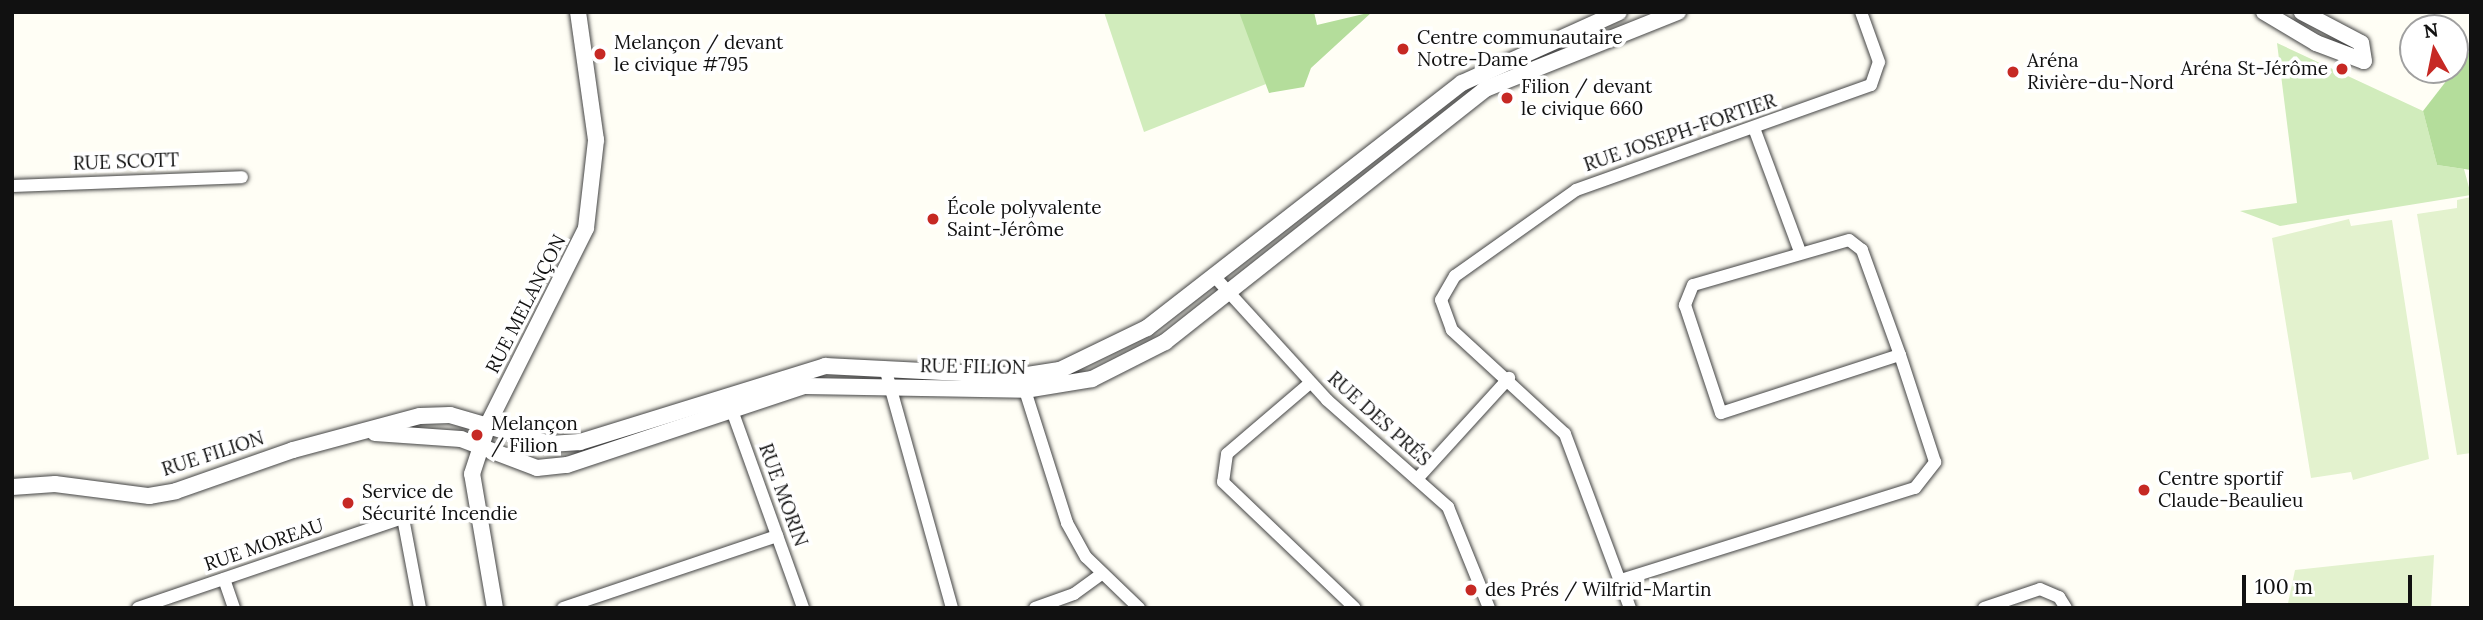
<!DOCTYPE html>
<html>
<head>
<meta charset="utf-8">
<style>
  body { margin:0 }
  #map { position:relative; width:2483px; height:620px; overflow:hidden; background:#fffef5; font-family:Lora,serif }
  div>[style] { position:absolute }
  .green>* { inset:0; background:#d1ecbc }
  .forest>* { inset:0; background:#b4dd9b }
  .pitch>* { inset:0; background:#e3f2ce }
  .roads { filter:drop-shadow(0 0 2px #444) drop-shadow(0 0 2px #444) }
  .minor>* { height:12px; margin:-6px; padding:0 6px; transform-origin:6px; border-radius:6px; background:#fff }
  .tertiary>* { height:16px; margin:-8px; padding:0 8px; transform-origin:8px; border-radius:8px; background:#fff }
  .dots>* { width:19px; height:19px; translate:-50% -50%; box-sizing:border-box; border:4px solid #fff; border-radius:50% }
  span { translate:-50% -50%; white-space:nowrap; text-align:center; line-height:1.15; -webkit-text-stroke:7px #fff; paint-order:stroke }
  .poi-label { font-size:19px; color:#111 }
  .left { translate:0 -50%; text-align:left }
  .right { translate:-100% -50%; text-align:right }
  .street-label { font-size:19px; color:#111 }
  .frame { position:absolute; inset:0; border:14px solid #111; pointer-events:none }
  .north { position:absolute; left:2399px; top:14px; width:70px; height:70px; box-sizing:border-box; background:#fff; border:2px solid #a0a0a0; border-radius:50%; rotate:351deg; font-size:19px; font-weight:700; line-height:28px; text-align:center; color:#111 }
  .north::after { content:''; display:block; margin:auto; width:24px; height:32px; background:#c62924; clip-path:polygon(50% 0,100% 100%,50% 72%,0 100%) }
  .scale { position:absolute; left:2242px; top:575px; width:170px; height:32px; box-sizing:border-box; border:4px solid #111; border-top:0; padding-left:9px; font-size:21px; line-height:24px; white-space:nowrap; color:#111; -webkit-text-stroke:5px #fff; paint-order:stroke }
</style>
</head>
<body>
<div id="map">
  <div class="green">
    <div style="clip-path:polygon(1104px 12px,1245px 12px,1266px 84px,1144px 132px)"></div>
    <div style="clip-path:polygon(2277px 43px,2423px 111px,2437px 165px,2464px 169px,2471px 195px,2280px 226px,2240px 211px,2297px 203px)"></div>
  </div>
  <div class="forest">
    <div style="clip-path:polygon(1239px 12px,1314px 12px,1317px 25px,1372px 12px,1311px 68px,1304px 87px,1269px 93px)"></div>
    <div style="clip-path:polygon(2471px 49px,2471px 170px,2437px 165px,2423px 111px)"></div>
  </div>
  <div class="pitch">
    <div style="clip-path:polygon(2471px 197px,2471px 453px,2457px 455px,2417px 214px,2457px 208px,2457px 200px)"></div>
    <div style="clip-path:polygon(2349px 219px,2351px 226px,2392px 220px,2429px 459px,2353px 480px,2351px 472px,2311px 478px,2272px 238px)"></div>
    <div style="clip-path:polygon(2434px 555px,2431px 608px,2287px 608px,2295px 570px)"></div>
  </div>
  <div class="roads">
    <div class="minor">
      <div style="left:1754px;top:128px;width:132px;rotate:69.6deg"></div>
      <div style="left:12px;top:186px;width:230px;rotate:-2.2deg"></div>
      <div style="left:1213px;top:275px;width:169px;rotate:47.6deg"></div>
      <div style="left:1327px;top:400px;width:162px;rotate:41.5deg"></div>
      <div style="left:1448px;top:507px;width:109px;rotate:67.9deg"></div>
      <div style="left:885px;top:368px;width:249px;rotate:74.4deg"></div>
      <div style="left:1310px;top:383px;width:109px;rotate:139.5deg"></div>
      <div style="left:1227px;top:454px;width:28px;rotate:98deg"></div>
      <div style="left:1223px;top:482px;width:182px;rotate:43.7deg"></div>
      <div style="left:1023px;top:384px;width:146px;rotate:72.4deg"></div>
      <div style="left:1067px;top:523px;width:39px;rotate:61deg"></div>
      <div style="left:1086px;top:557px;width:74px;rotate:43.9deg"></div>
      <div style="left:729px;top:402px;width:219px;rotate:70.2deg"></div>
      <div style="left:1417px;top:479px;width:137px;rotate:-47.7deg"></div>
      <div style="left:224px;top:579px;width:31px;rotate:71deg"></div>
      <div style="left:1621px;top:580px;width:308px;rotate:-17.4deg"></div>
      <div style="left:1915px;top:488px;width:33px;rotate:-52deg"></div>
      <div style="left:1935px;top:462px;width:113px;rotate:-108.1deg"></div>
      <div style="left:1900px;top:355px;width:112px;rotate:-109.9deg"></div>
      <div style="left:1862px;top:250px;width:16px;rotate:-142deg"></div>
      <div style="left:1849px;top:240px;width:162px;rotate:163.9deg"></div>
      <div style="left:1693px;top:285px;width:22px;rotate:112deg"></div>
      <div style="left:1685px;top:305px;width:114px;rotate:71.6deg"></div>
      <div style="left:1721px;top:413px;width:188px;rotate:-18deg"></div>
      <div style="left:138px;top:608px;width:280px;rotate:-18.8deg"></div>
      <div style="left:403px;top:518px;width:92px;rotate:79.3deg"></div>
      <div style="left:563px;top:608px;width:226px;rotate:-18.6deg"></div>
      <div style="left:1035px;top:608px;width:41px;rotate:-19.7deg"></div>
      <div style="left:1074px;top:594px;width:34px;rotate:-36deg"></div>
      <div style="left:1630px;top:608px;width:186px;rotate:-110.5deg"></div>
      <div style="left:1565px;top:434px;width:154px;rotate:-137.4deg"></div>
      <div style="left:1452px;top:330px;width:32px;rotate:-110deg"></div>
      <div style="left:1441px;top:300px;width:28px;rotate:-60deg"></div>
      <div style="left:1455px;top:276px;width:148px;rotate:-35.4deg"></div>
      <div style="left:1576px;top:190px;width:313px;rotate:-19.6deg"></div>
      <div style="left:1871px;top:85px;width:24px;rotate:-71deg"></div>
      <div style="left:1879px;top:62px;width:53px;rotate:-109.8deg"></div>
      <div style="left:1984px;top:608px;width:59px;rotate:-18.7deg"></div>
      <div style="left:2040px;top:589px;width:21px;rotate:23deg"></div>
      <div style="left:2059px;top:597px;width:13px;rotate:58deg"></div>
    </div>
    <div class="tertiary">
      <div style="left:2264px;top:12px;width:61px;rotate:30.8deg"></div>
      <div style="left:2316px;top:43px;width:51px;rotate:20.6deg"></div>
      <div style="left:2364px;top:61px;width:18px;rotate:-99deg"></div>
      <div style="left:2361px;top:43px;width:67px;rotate:-152.3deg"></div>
      <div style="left:375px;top:433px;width:86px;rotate:4deg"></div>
      <div style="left:461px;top:439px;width:81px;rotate:20.9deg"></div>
      <div style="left:537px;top:468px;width:30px;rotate:-6deg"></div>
      <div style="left:567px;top:465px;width:251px;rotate:-18.4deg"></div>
      <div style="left:805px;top:386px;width:220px;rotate:1deg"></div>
      <div style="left:1025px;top:390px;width:68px;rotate:-9.3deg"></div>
      <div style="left:1092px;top:379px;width:82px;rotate:-26.9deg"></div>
      <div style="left:1165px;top:342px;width:408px;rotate:-38.3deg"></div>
      <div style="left:1485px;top:89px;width:208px;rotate:-21.8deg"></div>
      <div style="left:12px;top:487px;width:43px;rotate:-4deg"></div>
      <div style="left:55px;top:484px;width:95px;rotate:7.3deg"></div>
      <div style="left:149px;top:496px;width:27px;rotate:-10deg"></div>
      <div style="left:176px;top:491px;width:124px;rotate:-19.3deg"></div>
      <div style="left:293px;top:450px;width:131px;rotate:-15deg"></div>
      <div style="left:420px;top:416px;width:30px;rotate:-2deg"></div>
      <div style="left:450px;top:415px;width:104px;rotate:16.2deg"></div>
      <div style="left:550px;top:444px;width:30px;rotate:-4deg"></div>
      <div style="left:580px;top:442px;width:257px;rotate:-17.2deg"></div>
      <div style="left:825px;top:366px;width:196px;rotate:2.9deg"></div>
      <div style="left:1021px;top:376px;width:39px;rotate:-9deg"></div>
      <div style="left:1060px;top:370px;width:97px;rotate:-25.8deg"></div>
      <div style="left:1147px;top:328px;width:399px;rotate:-37.9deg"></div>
      <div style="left:1462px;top:83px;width:172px;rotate:-24.3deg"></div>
      <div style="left:495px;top:608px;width:136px;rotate:-99.7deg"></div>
      <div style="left:472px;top:474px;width:55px;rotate:-71.9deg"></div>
      <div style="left:489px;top:422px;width:217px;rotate:-63.4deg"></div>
      <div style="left:586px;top:228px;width:89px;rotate:-83.5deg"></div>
      <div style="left:596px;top:140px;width:129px;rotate:-98deg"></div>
    </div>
  </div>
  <div class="dots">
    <div style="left:1403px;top:49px;background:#c62924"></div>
    <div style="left:600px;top:54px;background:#c62924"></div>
    <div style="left:2342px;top:69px;background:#c62924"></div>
    <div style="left:2013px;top:72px;background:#c62924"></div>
    <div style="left:1507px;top:98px;background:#c62924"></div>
    <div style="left:933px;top:219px;background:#c62924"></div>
    <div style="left:477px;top:435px;background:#c62924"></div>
    <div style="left:2144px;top:490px;background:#c62924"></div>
    <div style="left:348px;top:503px;background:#c62924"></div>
    <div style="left:1471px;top:590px;background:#c62924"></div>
  </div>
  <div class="poi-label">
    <span class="left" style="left:1417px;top:49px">Centre communautaire<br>Notre-Dame</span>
    <span class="left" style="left:614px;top:54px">Melançon / devant<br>le civique #795</span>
    <span class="left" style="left:2027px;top:72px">Aréna<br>Rivière-du-Nord</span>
    <span class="right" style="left:2328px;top:69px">Aréna St-Jérôme</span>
    <span class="left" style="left:1521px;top:98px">Filion / devant<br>le civique 660</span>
    <span class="left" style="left:947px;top:219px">École polyvalente<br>Saint-Jérôme</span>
    <span class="left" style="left:491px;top:435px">Melançon<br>/ Filion</span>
    <span class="left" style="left:2158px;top:490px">Centre sportif<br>Claude-Beaulieu</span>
    <span class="left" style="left:362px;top:503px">Service de<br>Sécurité Incendie</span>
    <span class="left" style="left:1485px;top:590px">des Prés / Wilfrid-Martin</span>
  </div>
  <div class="street-label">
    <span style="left:1680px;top:133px;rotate:-19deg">RUE JOSEPH-FORTIER</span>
    <span style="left:126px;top:162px;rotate:-2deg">RUE SCOTT</span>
    <span style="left:526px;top:304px;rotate:-63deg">RUE MELANÇON</span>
    <span style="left:973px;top:367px;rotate:1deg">RUE FILION</span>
    <span style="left:1379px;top:419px;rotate:42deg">RUE DES PRÉS</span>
    <span style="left:213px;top:454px;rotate:-18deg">RUE FILION</span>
    <span style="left:783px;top:495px;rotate:70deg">RUE MORIN</span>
    <span style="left:264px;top:545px;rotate:-19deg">RUE MOREAU</span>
  </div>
  <div class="frame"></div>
  <div class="north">N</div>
  <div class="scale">100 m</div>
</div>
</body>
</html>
